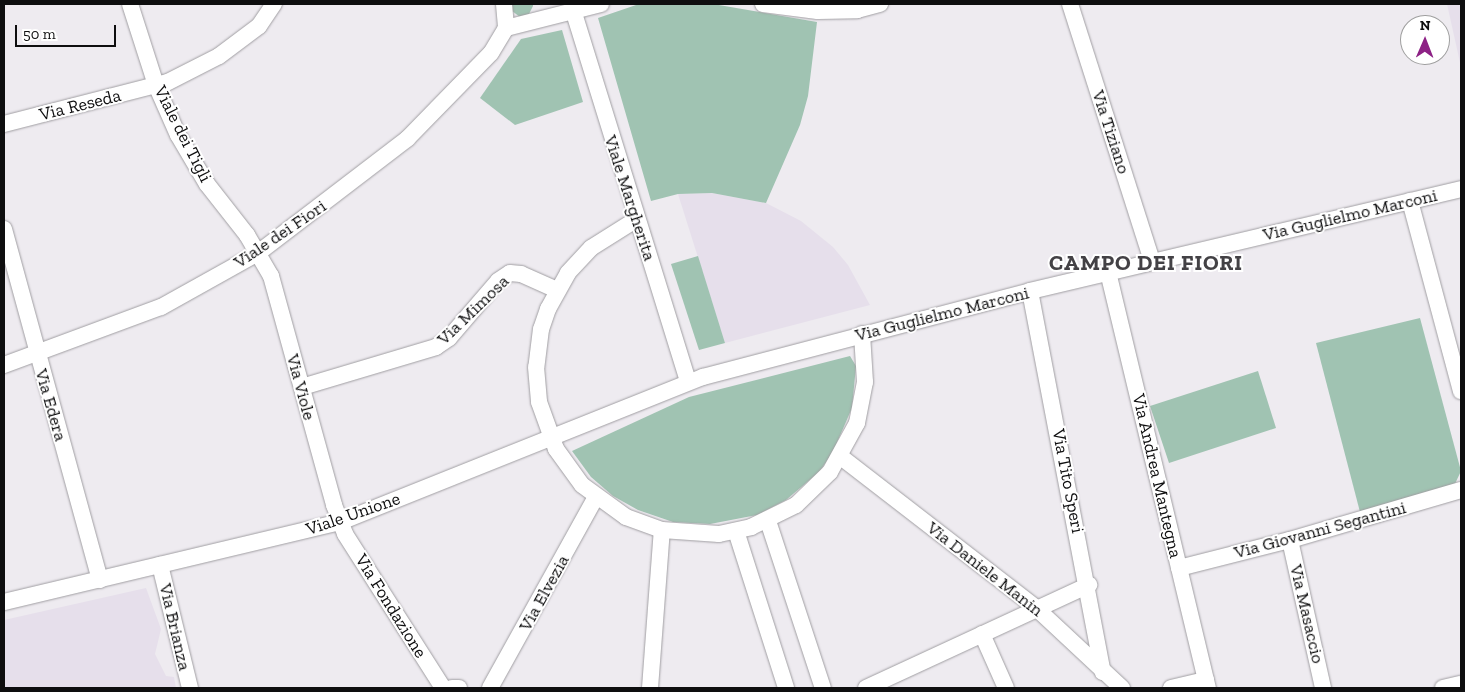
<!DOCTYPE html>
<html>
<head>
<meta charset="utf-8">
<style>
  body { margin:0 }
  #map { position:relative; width:1465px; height:692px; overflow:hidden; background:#eeebf0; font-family:"Zilla Slab",serif }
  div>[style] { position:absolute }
  .built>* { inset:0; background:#e6dfeb }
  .green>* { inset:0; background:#a0c3b2 }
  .roads { filter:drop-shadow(0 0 1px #a09ea2) drop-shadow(0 0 1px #a09ea2) }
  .minor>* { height:16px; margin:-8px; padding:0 8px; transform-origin:8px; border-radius:8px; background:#fff }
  span { translate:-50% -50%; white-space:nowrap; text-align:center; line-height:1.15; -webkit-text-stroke:4px #fff; paint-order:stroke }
  .street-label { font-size:18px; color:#0e0e0f }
  .district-label { font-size:22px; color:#434145; font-weight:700; letter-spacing:1px }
  .frame { position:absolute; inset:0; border:5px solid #0e0e0f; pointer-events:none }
  .north { position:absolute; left:1400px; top:15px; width:50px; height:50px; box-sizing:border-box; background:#fff; border:1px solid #9f9f9f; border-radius:50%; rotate:1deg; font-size:14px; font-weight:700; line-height:20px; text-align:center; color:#0e0e0f }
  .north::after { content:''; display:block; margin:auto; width:18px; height:22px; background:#8d2185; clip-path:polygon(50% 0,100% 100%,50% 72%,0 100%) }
  .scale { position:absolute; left:15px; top:25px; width:101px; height:22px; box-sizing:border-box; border:2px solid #0e0e0f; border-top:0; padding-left:6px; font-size:15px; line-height:18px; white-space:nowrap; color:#0e0e0f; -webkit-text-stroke:4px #fff; paint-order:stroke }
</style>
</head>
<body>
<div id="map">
  <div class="built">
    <div style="clip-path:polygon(1447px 4px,1461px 4px,1461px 67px)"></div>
    <div style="clip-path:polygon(712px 193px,766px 203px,801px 221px,833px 247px,848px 265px,870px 305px,725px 343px,678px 194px)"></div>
    <div style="clip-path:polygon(146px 588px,161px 629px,155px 654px,166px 676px,174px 677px,176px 688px,4px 688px,4px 620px)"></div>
  </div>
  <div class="green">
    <div style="clip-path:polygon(511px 4px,533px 4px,533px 6px,529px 14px,520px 17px,512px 11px)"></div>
    <div style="clip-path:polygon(639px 4px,713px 4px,817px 22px,808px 96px,800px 125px,766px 203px,712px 193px,678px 194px,651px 201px,598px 18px)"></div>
    <div style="clip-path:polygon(562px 30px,583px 102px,515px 125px,480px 98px,521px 39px)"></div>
    <div style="clip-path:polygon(698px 256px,725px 343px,699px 350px,671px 264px)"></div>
    <div style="clip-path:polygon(1420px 318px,1461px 471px,1454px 486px,1360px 512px,1316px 343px)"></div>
    <div style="clip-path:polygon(850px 356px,856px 366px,852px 408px,832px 454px,819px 472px,786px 500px,757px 515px,710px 524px,673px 522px,638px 510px,613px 496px,591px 477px,572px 451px,689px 397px)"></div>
    <div style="clip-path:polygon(1258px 371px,1276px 428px,1169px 463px,1150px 406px)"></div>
  </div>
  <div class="roads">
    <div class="minor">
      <div style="left:130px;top:4px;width:85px;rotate:72.2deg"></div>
      <div style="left:156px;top:85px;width:55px;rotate:66.3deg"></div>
      <div style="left:178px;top:135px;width:57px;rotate:59.4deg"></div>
      <div style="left:207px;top:184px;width:65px;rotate:51.9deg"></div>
      <div style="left:247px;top:235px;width:48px;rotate:59.7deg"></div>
      <div style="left:271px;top:276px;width:238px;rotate:74.6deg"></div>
      <div style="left:334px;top:505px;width:31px;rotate:69deg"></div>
      <div style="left:345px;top:534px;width:183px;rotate:57.5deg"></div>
      <div style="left:504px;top:4px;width:24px;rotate:85deg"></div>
      <div style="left:763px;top:4px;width:55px;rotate:7.3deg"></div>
      <div style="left:818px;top:11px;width:39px;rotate:-1deg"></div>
      <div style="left:857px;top:10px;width:24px;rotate:-15deg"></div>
      <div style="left:1070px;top:4px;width:270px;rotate:72.3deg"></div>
      <div style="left:574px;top:13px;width:386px;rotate:72.8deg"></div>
      <div style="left:506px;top:28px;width:98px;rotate:-14.2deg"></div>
      <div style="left:4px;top:124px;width:169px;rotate:-14.4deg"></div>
      <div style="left:168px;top:82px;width:57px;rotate:-27deg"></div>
      <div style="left:219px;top:56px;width:50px;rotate:-36.9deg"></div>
      <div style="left:259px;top:26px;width:27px;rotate:-56deg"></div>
      <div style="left:1410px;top:201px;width:197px;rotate:75deg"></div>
      <div style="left:637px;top:219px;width:54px;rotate:147.8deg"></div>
      <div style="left:591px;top:248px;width:34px;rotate:133deg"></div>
      <div style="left:568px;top:273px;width:41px;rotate:119.1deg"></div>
      <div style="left:548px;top:309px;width:21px;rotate:109deg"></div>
      <div style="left:541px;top:329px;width:38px;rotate:97deg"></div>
      <div style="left:536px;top:367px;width:35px;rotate:85deg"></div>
      <div style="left:539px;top:402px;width:50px;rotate:70.1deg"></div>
      <div style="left:556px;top:449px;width:44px;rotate:54.2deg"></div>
      <div style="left:582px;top:485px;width:54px;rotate:36deg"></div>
      <div style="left:626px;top:517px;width:38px;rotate:20deg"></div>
      <div style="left:662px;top:530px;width:57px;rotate:4deg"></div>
      <div style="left:719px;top:534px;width:33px;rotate:-12deg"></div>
      <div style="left:751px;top:527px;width:50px;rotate:-26.1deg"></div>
      <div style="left:796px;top:505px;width:47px;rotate:-44.1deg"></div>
      <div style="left:830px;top:472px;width:56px;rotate:-61.1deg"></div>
      <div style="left:857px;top:423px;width:42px;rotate:-79deg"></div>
      <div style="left:865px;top:382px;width:48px;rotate:-93.6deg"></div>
      <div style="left:4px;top:229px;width:364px;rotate:74.7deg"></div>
      <div style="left:1108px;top:272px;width:428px;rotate:76.5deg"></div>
      <div style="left:1030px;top:291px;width:388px;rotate:79.2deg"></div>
      <div style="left:4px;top:365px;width:167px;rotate:-20.3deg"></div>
      <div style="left:161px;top:307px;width:111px;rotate:-29.1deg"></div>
      <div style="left:258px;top:253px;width:188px;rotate:-37.4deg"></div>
      <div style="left:407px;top:139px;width:120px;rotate:-45.7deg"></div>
      <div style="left:491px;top:53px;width:29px;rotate:-59deg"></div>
      <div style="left:302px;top:387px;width:140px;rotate:-16.6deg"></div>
      <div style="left:436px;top:347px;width:16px;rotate:-35deg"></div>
      <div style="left:449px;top:338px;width:75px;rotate:-49.3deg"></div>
      <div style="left:498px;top:281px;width:14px;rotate:-34deg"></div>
      <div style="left:510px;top:273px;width:11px;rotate:5deg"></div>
      <div style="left:521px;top:274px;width:39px;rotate:24deg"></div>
      <div style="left:841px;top:457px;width:245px;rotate:37.7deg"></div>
      <div style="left:1035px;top:607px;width:119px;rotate:43deg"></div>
      <div style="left:768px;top:521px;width:176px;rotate:71.8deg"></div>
      <div style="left:736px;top:531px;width:165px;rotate:72.3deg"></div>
      <div style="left:1290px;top:540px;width:152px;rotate:77.4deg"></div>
      <div style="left:160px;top:565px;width:127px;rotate:76.3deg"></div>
      <div style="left:1179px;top:568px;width:114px;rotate:-14.2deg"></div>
      <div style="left:1290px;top:540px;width:178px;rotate:-16.3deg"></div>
      <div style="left:4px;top:602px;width:345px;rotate:-13.4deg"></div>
      <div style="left:340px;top:522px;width:391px;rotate:-21.8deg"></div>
      <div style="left:703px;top:377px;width:338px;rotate:-14.7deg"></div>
      <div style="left:1030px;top:291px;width:443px;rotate:-13.3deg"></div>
      <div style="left:982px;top:634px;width:59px;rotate:66deg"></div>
      <div style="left:452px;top:688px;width:7px"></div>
      <div style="left:490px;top:688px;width:218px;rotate:-61deg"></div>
      <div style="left:650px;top:688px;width:158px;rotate:-85.7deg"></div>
      <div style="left:866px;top:688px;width:246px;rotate:-24.8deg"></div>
      <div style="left:1171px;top:688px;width:36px;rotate:-13deg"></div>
      <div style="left:1443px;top:688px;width:18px;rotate:-13deg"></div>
    </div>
  </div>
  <div class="street-label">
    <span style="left:80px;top:105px;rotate:-14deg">Via Reseda</span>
    <span style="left:1111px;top:132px;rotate:72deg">Via Tiziano</span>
    <span style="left:183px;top:134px;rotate:63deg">Viale dei Tigli</span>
    <span style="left:630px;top:198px;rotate:72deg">Viale Margherita</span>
    <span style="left:1350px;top:215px;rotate:-13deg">Via Guglielmo Marconi</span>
    <span style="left:280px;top:234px;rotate:-34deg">Viale dei Fiori</span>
    <span style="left:473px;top:310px;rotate:-44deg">Via Mimosa</span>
    <span style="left:942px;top:314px;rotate:-14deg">Via Guglielmo Marconi</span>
    <span style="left:301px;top:387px;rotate:75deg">Via Viole</span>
    <span style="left:51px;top:405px;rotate:74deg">Via Edera</span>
    <span style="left:1157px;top:476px;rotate:77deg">Via Andrea Mantegna</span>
    <span style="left:1068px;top:481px;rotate:79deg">Via Tito Speri</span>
    <span style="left:353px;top:514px;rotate:-19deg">Viale Unione</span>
    <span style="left:1320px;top:530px;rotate:-15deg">Via Giovanni Segantini</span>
    <span style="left:985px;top:569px;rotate:38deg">Via Daniele Manin</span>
    <span style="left:544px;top:593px;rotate:-61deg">Via Elvezia</span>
    <span style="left:391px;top:606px;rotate:58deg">Via Fondazione</span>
    <span style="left:1307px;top:614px;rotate:77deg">Via Masaccio</span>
    <span style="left:175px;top:627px;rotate:77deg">Via Brianza</span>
  </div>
  <div class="district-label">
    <span style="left:1146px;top:263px">CAMPO DEI FIORI</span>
  </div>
  <div class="frame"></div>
  <div class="north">N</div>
  <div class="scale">50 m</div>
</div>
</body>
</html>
